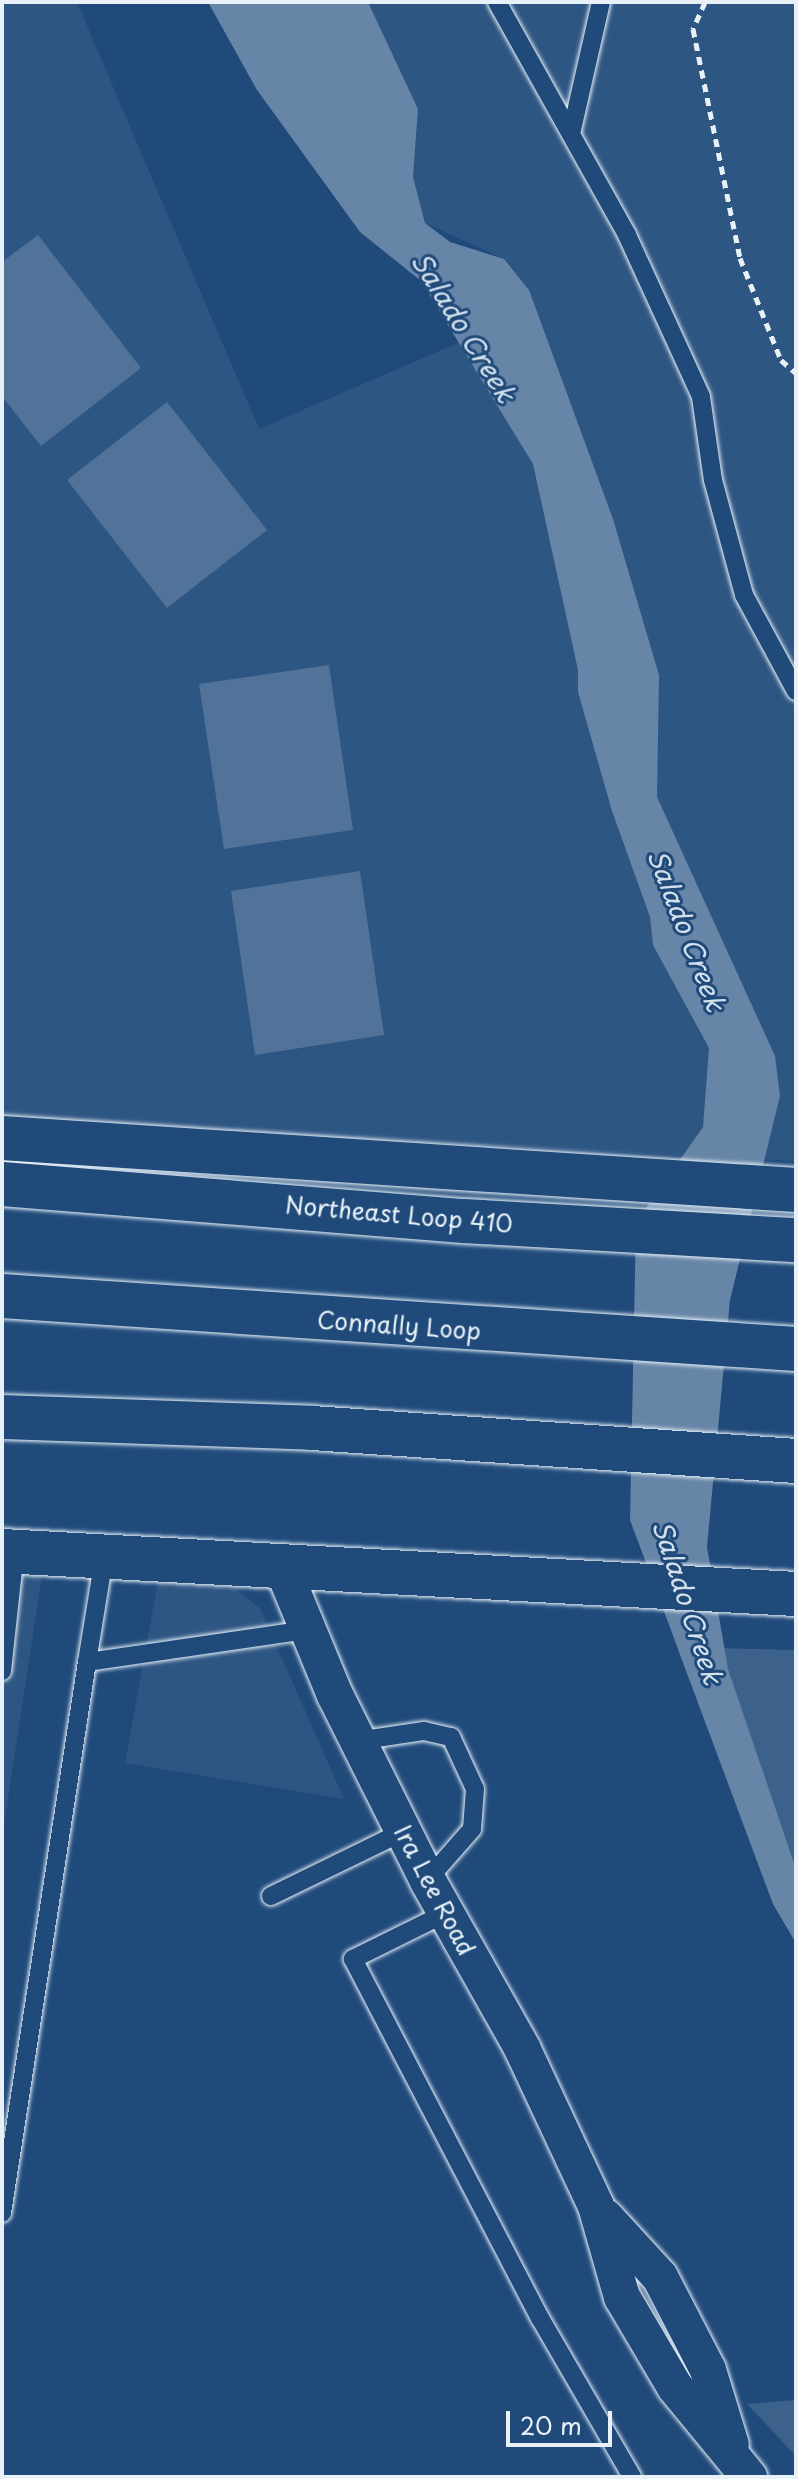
<!DOCTYPE html>
<html>
<head>
<meta charset="utf-8">
<style>
  body { margin:0 }
  #map { position:relative; width:798px; height:2479px; overflow:hidden; background:#1f4a7a; font-family:"Playpen Sans",sans-serif }
  div>[style] { position:absolute }
  .built>* { inset:0; background:#2e5683 }
  .green>* { inset:0; background:#3c628c }
  .water>* { inset:0; background:#6685a7 }
  .building>* { inset:0; background:#517399 }
  .path>* { height:5px; margin-top:-2.5px; transform-origin:0; background:repeating-linear-gradient(90deg,#e8f1f8 0 8px,transparent 0 14px) }
  .roads { filter:drop-shadow(0 0 2px #e8f1f8) drop-shadow(0 0 2px #e8f1f8) }
  .lane>* { height:18px; margin:-9px; padding:0 9px; transform-origin:9px; border-radius:9px; background:#1f4a7a }
  .street>* { height:36px; margin:-18px; padding:0 18px; transform-origin:18px; border-radius:18px; background:#1f4a7a }
  .secondary>* { height:44px; margin:-22px; padding:0 22px; transform-origin:22px; border-radius:22px; background:#1f4a7a }
  .highway>* { height:44px; margin:-22px; padding:0 22px; transform-origin:22px; border-radius:22px; background:#1f4a7a }
  span { translate:-50% -50%; white-space:nowrap; text-align:center; line-height:1.15; -webkit-text-stroke:6px #1f4a7a; paint-order:stroke }
  .street-label { font-size:24px; color:#e8f1f8 }
  .water-label { font-size:26px; color:#d4e1ec; font-style:italic }
  .frame { position:absolute; inset:0; border:4px solid #e8f1f8; pointer-events:none }
  .scale { position:absolute; left:506px; top:2411px; width:106px; height:36px; box-sizing:border-box; border:4px solid #e8f1f8; border-top:0; padding-left:10px; font-size:24px; line-height:28px; white-space:nowrap; color:#e8f1f8; -webkit-text-stroke:6px #1f4a7a; paint-order:stroke }
</style>
</head>
<body>
<div id="map">
  <div class="built">
    <div style="clip-path:polygon(2px 2px,77px 2px,259px 429px,536px 309px,504px 259px,425px 223px,413px 177px,418px 109px,368px 2px,796px 2px,796px 1161px,2px 1121px)"></div>
    <div style="clip-path:polygon(2px 1567px,43px 1569px,2px 1838px)"></div>
    <div style="clip-path:polygon(159px 1576px,221px 1578px,260px 1608px,344px 1799px,125px 1763px)"></div>
  </div>
  <div class="green">
    <div style="clip-path:polygon(677px 1647px,796px 1650px,796px 1943px,773px 1904px)"></div>
    <div style="clip-path:polygon(796px 2400px,796px 2456px,747px 2404px)"></div>
  </div>
  <div class="water">
    <div style="clip-path:polygon(208px 2px,368px 2px,418px 109px,413px 177px,425px 223px,450px 242px,504px 259px,529px 290px,613px 519px,659px 675px,657px 797px,775px 1056px,780px 1096px,730px 1300px,707px 1547px,728px 1669px,796px 1869px,796px 1943px,773px 1904px,630px 1520px,636px 1222px,703px 1127px,709px 1048px,653px 945px,650px 917px,612px 811px,578px 692px,578px 670px,533px 464px,421px 281px,360px 232px,257px 90px)"></div>
  </div>
  <div class="building">
    <div style="clip-path:polygon(38px 235px,141px 368px,41px 446px,2px 396px,2px 262px)"></div>
    <div style="clip-path:polygon(167px 402px,267px 530px,167px 608px,67px 480px)"></div>
    <div style="clip-path:polygon(329px 665px,353px 830px,224px 849px,199px 684px)"></div>
    <div style="clip-path:polygon(360px 871px,384px 1035px,255px 1055px,231px 891px)"></div>
  </div>
  <div class="path">
    <div style="left:705px;top:2px;width:30px;rotate:114deg"></div>
    <div style="left:693px;top:29px;width:234px;rotate:78.4deg"></div>
    <div style="left:740px;top:258px;width:110px;rotate:68.1deg"></div>
    <div style="left:781px;top:360px;width:20px;rotate:41deg"></div>
  </div>
  <div class="roads">
    <div class="lane">
      <div style="left:497px;top:2px;width:267px;rotate:60.8deg"></div>
      <div style="left:627px;top:235px;width:178px;rotate:65.4deg"></div>
      <div style="left:701px;top:397px;width:84px;rotate:81.8deg"></div>
      <div style="left:713px;top:480px;width:119px;rotate:74.9deg"></div>
      <div style="left:744px;top:595px;width:109px;rotate:61.6deg"></div>
      <div style="left:571px;top:134px;width:135px;rotate:-77.2deg"></div>
      <div style="left:104px;top:1558px;width:105px;rotate:99.3deg"></div>
      <div style="left:87px;top:1662px;width:221px;rotate:-8.3deg"></div>
      <div style="left:2px;top:1671px;width:120px;rotate:-83.8deg"></div>
      <div style="left:357px;top:1741px;width:68px;rotate:-8.5deg"></div>
      <div style="left:424px;top:1731px;width:28px;rotate:13deg"></div>
      <div style="left:451px;top:1737px;width:57px;rotate:65.2deg"></div>
      <div style="left:475px;top:1789px;width:40px;rotate:94.3deg"></div>
      <div style="left:472px;top:1829px;width:67px;rotate:131.3deg"></div>
      <div style="left:271px;top:1896px;width:148px;rotate:-26deg"></div>
      <div style="left:446px;top:1913px;width:104px;rotate:153.7deg"></div>
      <div style="left:353px;top:1959px;width:405px;rotate:62.5deg"></div>
      <div style="left:540px;top:2318px;width:184px;rotate:59.9deg"></div>
      <div style="left:2px;top:2213px;width:558px;rotate:-81.23deg"></div>
    </div>
    <div class="street">
      <div style="left:283px;top:1569px;width:136px;rotate:67.6deg"></div>
      <div style="left:335px;top:1695px;width:208px;rotate:63.4deg"></div>
      <div style="left:428px;top:1881px;width:192px;rotate:60.6deg"></div>
      <div style="left:522px;top:2048px;width:174px;rotate:64.9deg"></div>
      <div style="left:596px;top:2206px;width:95px;rotate:74.1deg"></div>
      <div style="left:622px;top:2297px;width:104px;rotate:59.5deg"></div>
      <div style="left:675px;top:2387px;width:117px;rotate:50.6deg"></div>
      <div style="left:605px;top:2217px;width:81px;rotate:47.5deg"></div>
      <div style="left:660px;top:2277px;width:105px;rotate:62.7deg"></div>
      <div style="left:708px;top:2370px;width:78px;rotate:73deg"></div>
    </div>
    <div class="secondary">
      <div style="left:2px;top:1138px;width:796px;rotate:3.75deg"></div>
      <div style="left:2px;top:1184px;width:463px;rotate:4.6deg"></div>
      <div style="left:464px;top:1221px;width:333px;rotate:3.3deg"></div>
      <div style="left:2px;top:1551px;width:795px;rotate:3.1deg"></div>
    </div>
    <div class="highway">
      <div style="left:2px;top:1296px;width:796px;rotate:3.82deg"></div>
      <div style="left:2px;top:1417px;width:310px;rotate:2deg"></div>
      <div style="left:312px;top:1428px;width:485px;rotate:3.9deg"></div>
    </div>
  </div>
  <div class="street-label">
    <span style="left:399px;top:1214px;rotate:5deg">Northeast Loop 410</span>
    <span style="left:399px;top:1325px;rotate:4deg">Connally Loop</span>
    <span style="left:435px;top:1890px;rotate:62deg">Ira Lee Road</span>
  </div>
  <div class="water-label">
    <span style="left:464px;top:327px;rotate:58deg">Salado Creek</span>
    <span style="left:687px;top:930px;rotate:69deg">Salado Creek</span>
    <span style="left:688px;top:1602px;rotate:72deg">Salado Creek</span>
  </div>
  <div class="frame"></div>
  <div class="scale">20 m</div>
</div>
</body>
</html>
